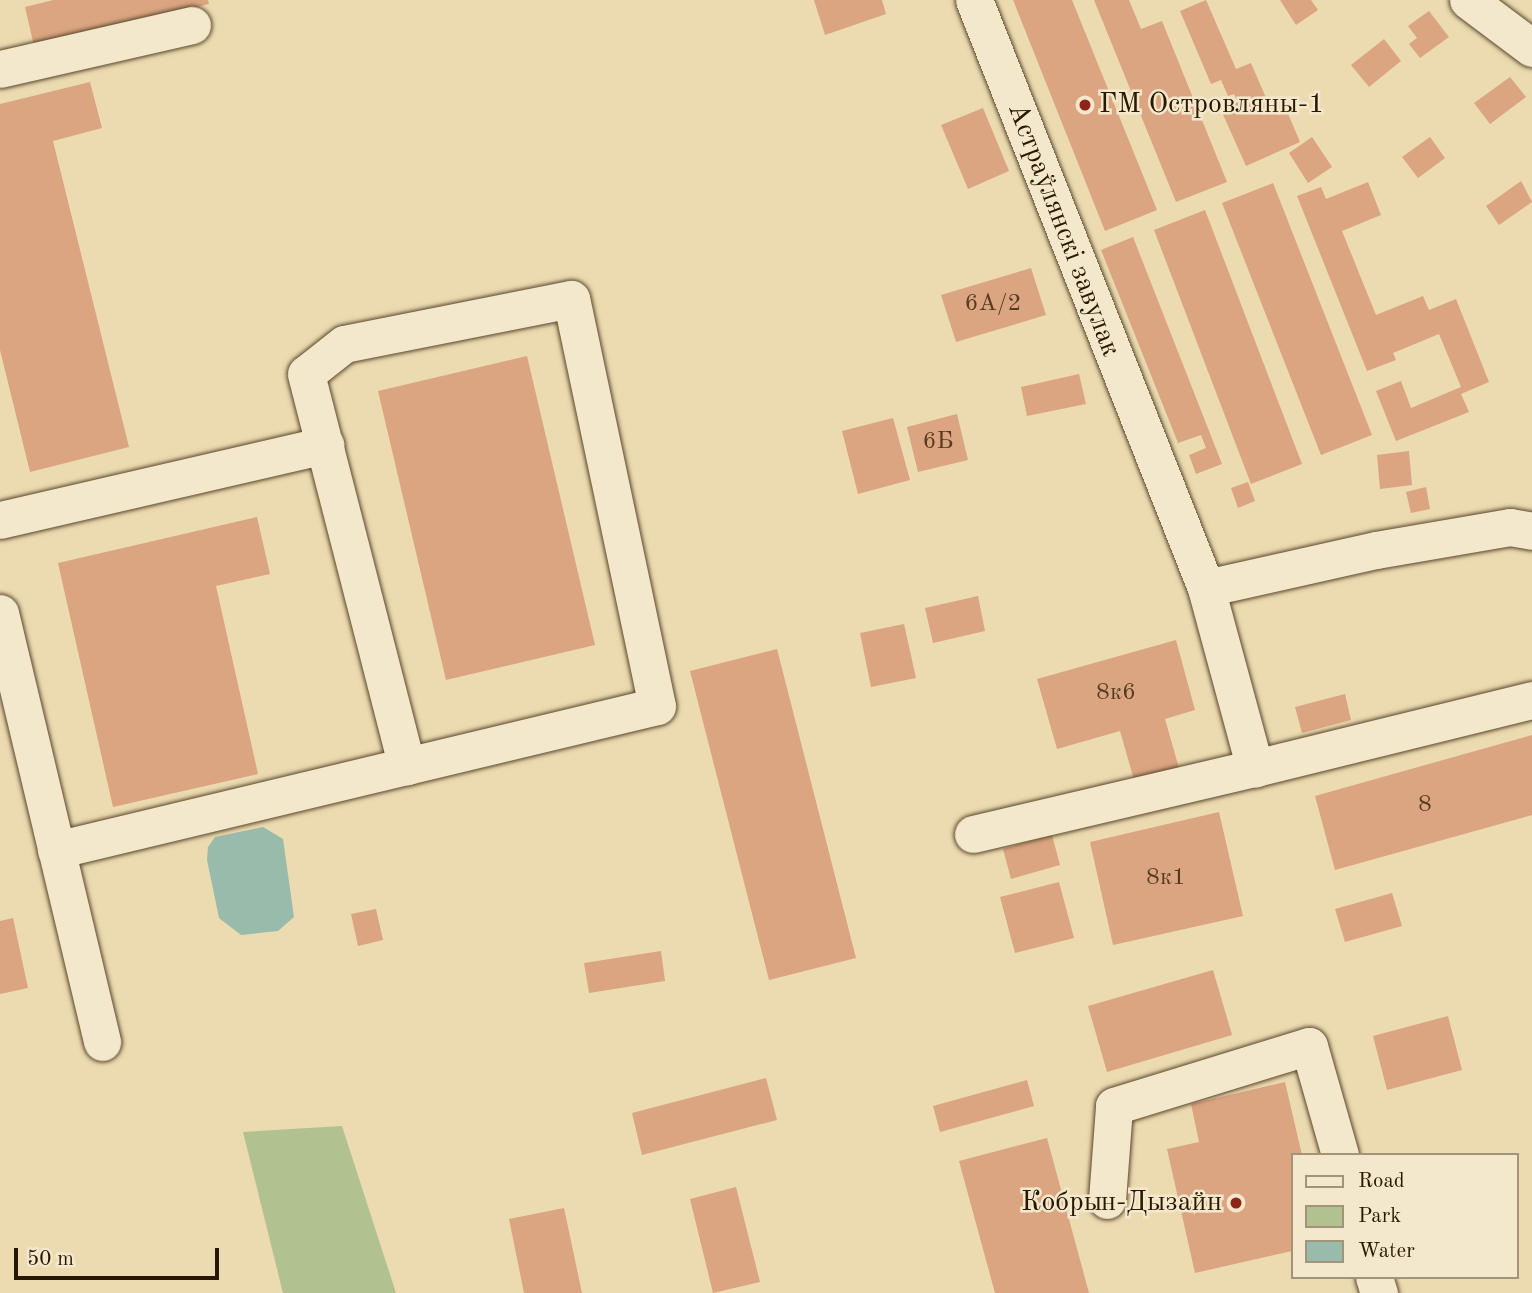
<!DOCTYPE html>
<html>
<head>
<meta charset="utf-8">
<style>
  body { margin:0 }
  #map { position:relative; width:1532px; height:1293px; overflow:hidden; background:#ecdab0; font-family:"Old Standard TT",serif }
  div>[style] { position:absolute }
  .green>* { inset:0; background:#b2c190 }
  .water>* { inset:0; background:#99bbac }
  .building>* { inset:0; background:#dba581 }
  .roads { filter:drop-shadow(0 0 2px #5a482c) drop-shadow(0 0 2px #5a482c) }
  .minor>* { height:37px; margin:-18.5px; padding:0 18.5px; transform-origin:18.5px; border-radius:18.5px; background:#f3e7cc }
  .dots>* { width:19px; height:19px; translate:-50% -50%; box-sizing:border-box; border:4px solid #f3e7cc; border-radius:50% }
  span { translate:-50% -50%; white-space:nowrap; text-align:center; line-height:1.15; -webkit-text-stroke:5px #f3e7cc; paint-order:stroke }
  .number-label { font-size:24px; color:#563b20 }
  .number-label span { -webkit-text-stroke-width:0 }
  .poi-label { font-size:28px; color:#291800 }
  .left { translate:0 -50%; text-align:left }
  .right { translate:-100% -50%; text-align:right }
  .street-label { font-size:28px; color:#291800 }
  .legend { position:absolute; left:1291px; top:1153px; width:228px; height:126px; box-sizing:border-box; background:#f3e7cc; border:2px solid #a2947a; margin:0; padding:9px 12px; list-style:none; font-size:21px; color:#291800 }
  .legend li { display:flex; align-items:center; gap:14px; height:35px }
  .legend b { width:35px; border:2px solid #a2947a }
  .scale { position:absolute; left:14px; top:1248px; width:205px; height:32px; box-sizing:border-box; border:4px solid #291800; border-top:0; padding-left:9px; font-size:21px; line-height:24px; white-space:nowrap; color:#291800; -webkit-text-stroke:5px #f3e7cc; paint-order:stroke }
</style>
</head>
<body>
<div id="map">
  <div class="green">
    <div style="clip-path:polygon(342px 1126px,396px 1293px,283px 1293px,243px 1132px)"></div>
  </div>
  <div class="water">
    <div style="clip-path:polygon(263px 827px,283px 839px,294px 917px,278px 931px,241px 935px,219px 918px,207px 860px,208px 847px,215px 837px)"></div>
  </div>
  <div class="building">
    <div style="clip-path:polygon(53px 0,208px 0,209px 4px,34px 46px,25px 7px)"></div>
    <div style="clip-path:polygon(814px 0,882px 0,886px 14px,825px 35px)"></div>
    <div style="clip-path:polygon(1013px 0,1072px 0,1157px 210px,1105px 231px)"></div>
    <div style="clip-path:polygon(1094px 0,1129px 0,1141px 29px,1162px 21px,1227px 182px,1176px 202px)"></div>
    <div style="clip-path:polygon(1206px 0,1236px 69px,1251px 63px,1273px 114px,1286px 109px,1300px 142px,1246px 166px,1221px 110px,1238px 102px,1234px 94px,1228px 96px,1221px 80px,1211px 84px,1180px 11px)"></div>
    <div style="clip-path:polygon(1280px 0,1311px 0,1318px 10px,1296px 25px)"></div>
    <div style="clip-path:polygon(1429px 11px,1449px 37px,1420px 58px,1409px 44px,1417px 38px,1408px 26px)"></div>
    <div style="clip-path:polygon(1384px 39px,1401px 61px,1369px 87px,1351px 65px)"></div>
    <div style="clip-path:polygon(1510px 77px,1526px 97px,1490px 124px,1474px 103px)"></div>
    <div style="clip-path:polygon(90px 82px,102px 128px,53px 141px,129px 447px,30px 472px,0 350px,0 104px)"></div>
    <div style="clip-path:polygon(983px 108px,1009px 171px,968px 189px,941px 125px)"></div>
    <div style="clip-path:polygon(1312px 137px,1332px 167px,1308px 183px,1289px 153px)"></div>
    <div style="clip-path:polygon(1430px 137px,1445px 158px,1418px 178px,1402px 157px)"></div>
    <div style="clip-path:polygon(1521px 181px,1532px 202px,1499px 225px,1486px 206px)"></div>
    <div style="clip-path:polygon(1368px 182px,1381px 215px,1342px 231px,1376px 315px,1423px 296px,1429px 310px,1456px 299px,1489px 382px,1461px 394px,1469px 412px,1396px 441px,1376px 391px,1401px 381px,1411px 408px,1461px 387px,1439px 334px,1393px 353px,1396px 360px,1367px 371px,1297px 196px,1321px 187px,1326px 199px)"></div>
    <div style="clip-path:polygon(1273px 183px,1372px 435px,1321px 455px,1222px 203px)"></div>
    <div style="clip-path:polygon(1205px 210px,1302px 464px,1251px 484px,1154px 230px)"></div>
    <div style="clip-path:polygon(1133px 237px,1222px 464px,1196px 474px,1189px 455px,1206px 448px,1201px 435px,1178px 443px,1101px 250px)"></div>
    <div style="clip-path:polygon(1031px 268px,1046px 315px,956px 342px,941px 295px)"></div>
    <div style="clip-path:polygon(527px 356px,595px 645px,446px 680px,378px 391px)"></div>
    <div style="clip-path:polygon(1079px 374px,1086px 404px,1027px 416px,1021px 387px)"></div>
    <div style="clip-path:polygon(957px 414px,968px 460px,918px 472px,907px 427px)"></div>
    <div style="clip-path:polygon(893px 418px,910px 480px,858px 494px,842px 431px)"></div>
    <div style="clip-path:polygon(1409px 451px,1412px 485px,1380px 489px,1377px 455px)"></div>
    <div style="clip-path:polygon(1248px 482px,1255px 501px,1238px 508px,1231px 488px)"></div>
    <div style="clip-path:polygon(1426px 487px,1430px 509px,1411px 513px,1406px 492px)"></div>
    <div style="clip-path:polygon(257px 517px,270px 574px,216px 586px,258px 774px,113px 807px,58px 563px)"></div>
    <div style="clip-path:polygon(978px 596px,985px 631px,933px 643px,925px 608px)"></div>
    <div style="clip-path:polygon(904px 624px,916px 678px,871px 687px,860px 633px)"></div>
    <div style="clip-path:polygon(1176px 640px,1195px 710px,1165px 719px,1179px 768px,1134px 780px,1120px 731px,1057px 749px,1037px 679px)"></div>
    <div style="clip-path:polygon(777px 649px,856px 958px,769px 980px,690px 671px)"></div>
    <div style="clip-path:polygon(1345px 694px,1351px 720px,1302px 733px,1295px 707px)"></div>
    <div style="clip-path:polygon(1532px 735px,1532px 815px,1335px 870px,1315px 796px)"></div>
    <div style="clip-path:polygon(1219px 812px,1243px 916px,1113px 945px,1090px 842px)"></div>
    <div style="clip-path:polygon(1052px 835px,1060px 865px,1011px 879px,1003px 849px)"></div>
    <div style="clip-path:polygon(1059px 882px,1074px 938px,1015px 953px,1000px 897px)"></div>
    <div style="clip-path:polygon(1392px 893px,1402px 926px,1345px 942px,1335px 909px)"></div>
    <div style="clip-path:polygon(376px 909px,383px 940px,358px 946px,351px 914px)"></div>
    <div style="clip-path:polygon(13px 918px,28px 988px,0 994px,0 921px)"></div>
    <div style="clip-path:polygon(661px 951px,665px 981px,589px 993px,584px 963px)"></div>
    <div style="clip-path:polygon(1213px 970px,1232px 1035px,1107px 1072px,1088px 1006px)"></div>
    <div style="clip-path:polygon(1448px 1016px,1462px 1070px,1387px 1090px,1373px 1036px)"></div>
    <div style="clip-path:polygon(766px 1078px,777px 1120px,642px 1155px,632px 1113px)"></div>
    <div style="clip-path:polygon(1027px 1080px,1034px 1106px,940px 1132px,933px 1106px)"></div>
    <div style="clip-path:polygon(1285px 1082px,1302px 1155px,1292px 1155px,1292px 1251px,1195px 1273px,1167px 1149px,1199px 1142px,1191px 1104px)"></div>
    <div style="clip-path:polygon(1047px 1138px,1089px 1293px,995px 1293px,959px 1161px)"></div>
    <div style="clip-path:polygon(736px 1187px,760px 1282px,713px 1293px,690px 1199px)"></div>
    <div style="clip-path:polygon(564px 1208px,582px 1293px,524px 1293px,509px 1219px)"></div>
  </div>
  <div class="roads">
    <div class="minor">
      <div style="left:974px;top:0;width:632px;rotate:68.47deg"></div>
      <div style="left:1206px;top:588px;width:187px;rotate:74.8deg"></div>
      <div style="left:1255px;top:768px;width:285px;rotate:-13.8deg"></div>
      <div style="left:1468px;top:0;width:80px;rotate:36.9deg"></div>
      <div style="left:0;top:69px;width:197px;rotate:-12.9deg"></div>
      <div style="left:0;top:520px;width:334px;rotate:-13deg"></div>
      <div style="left:1206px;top:588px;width:174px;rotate:-12.6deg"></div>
      <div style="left:1376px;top:550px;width:136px;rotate:-9.7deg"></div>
      <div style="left:1510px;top:527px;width:22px;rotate:10deg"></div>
      <div style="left:0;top:613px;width:441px;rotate:76.6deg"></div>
      <div style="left:973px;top:834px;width:290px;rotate:-13.2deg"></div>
      <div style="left:56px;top:850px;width:361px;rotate:-13.5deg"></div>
      <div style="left:407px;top:766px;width:257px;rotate:-13.5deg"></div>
      <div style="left:657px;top:706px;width:416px;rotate:-101.9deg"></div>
      <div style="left:571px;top:299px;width:231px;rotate:168.8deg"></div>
      <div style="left:344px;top:344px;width:48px;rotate:141.7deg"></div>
      <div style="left:306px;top:374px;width:405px;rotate:75.6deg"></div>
      <div style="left:1107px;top:1200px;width:94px;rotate:-85.7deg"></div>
      <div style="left:1114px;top:1106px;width:204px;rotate:-17.1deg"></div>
      <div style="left:1309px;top:1046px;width:113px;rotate:74.1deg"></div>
      <div style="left:1374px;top:1277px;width:17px;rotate:73deg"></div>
    </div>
  </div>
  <div class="dots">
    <div style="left:1085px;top:105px;background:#8f2418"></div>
    <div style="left:1236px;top:1203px;background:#8f2418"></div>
  </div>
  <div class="number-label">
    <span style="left:993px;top:305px">6А/2</span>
    <span style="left:938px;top:443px">6Б</span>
    <span style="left:1116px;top:694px">8к6</span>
    <span style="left:1425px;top:806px">8</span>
    <span style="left:1166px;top:879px">8к1</span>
  </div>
  <div class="poi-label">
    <span class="left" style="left:1099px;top:105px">ГМ Островляны-1</span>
    <span class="right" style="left:1222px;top:1203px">Кобрын-Дызайн</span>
  </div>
  <div class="street-label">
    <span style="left:1063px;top:230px;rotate:69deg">Астраўлянскі завулак</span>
  </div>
  <ul class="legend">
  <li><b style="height:9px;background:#f3e7cc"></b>Road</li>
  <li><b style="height:19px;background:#b2c190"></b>Park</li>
  <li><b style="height:19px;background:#99bbac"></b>Water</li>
  </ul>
  <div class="scale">50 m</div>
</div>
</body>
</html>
